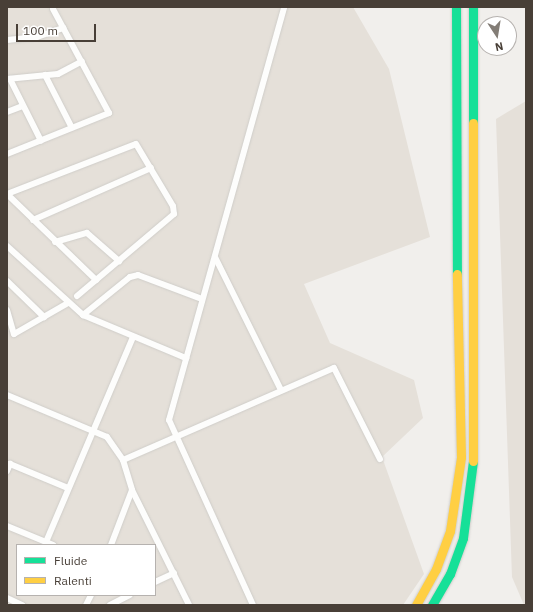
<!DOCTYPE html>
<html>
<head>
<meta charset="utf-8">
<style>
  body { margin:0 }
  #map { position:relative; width:533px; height:612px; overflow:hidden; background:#f1efec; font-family:"IBM Plex Sans",sans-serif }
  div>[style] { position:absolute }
  .residential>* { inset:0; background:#e5e0d9 }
  .roads { filter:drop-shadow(0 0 1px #cfcdc9) drop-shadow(0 0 1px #cfcdc9) }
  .street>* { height:6px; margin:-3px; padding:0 3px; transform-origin:3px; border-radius:3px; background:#fdfdfc }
  .fast>* { height:9px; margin:-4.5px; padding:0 4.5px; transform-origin:4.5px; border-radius:4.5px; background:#16e098 }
  .slow>* { height:9px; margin:-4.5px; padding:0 4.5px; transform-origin:4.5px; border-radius:4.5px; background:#ffcf43 }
  span { translate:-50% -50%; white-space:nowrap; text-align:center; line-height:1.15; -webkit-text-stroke:3px #fff; paint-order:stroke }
  .frame { position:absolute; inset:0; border:8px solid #483f37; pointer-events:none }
  .legend { position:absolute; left:16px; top:544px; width:140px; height:52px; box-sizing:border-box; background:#fff; border:1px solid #b6b2af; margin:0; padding:5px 7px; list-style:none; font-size:12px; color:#483f37 }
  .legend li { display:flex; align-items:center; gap:8px; height:20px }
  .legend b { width:20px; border:1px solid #b6b2af }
  .north { position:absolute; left:477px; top:16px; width:40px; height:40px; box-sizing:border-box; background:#fff; border:1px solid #b6b2af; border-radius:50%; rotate:168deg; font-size:11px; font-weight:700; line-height:16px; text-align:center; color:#483f37 }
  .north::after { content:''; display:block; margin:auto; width:14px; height:18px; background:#837d76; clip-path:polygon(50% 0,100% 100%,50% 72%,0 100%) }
  .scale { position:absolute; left:16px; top:24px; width:80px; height:18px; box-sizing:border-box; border:2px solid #483f37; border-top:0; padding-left:5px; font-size:12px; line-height:14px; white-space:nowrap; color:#483f37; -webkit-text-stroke:3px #fff; paint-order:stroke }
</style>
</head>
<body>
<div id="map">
  <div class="residential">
    <div style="clip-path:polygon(evenodd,7px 7px,353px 7px,389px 69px,430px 237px,304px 284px,330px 343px,414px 380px,423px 418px,382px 457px,424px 574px,403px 605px,7px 605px,7px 7px,17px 545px,155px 545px,155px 595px,17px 595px,17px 545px)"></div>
    <div style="clip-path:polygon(526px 101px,526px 605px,524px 605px,512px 577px,496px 119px)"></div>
  </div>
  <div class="roads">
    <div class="street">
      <div style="left:7px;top:40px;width:30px;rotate:-6deg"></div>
      <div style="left:37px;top:37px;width:28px;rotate:-19deg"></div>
      <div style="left:45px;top:75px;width:59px;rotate:63deg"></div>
      <div style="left:7px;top:79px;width:51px;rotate:-5.6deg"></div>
      <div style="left:58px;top:74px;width:27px;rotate:-28deg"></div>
      <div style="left:10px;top:79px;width:69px;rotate:63.4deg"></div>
      <div style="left:7px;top:112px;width:17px;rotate:-21deg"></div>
      <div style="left:7px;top:154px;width:110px;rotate:-21.9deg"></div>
      <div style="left:109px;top:113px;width:118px;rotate:-118.3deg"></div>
      <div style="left:7px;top:194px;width:138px;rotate:-21.2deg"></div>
      <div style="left:136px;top:144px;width:72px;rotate:59.2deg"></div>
      <div style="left:173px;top:206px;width:8px;rotate:83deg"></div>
      <div style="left:174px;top:214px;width:127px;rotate:139.8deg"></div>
      <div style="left:7px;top:194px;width:124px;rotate:44deg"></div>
      <div style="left:33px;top:220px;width:129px;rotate:-23.8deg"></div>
      <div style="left:55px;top:242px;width:33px;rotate:-16deg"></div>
      <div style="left:87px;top:233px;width:43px;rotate:41.2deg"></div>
      <div style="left:7px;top:246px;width:103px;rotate:42.2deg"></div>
      <div style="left:83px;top:315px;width:112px;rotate:22.7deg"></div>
      <div style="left:215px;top:257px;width:148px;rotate:63.6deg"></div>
      <div style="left:7px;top:281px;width:52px;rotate:44.2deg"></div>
      <div style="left:7px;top:310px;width:25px;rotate:74deg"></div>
      <div style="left:14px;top:334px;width:62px;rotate:-29.9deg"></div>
      <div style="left:83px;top:315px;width:60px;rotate:-39deg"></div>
      <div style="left:130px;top:277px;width:8px;rotate:-14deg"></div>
      <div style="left:138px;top:275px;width:68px;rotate:20.6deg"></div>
      <div style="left:7px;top:395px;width:108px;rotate:22.8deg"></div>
      <div style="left:107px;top:437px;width:28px;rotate:55deg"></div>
      <div style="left:123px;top:460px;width:31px;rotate:73deg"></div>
      <div style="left:132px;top:490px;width:59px;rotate:110.9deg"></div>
      <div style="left:123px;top:460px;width:230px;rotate:-23.6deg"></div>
      <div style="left:334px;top:368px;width:102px;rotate:63.2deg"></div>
      <div style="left:7px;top:471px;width:8px;rotate:-67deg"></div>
      <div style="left:10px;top:464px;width:63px;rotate:22.5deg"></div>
      <div style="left:132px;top:490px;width:128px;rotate:63.6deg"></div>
      <div style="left:7px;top:526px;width:50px;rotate:22.4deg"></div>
      <div style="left:46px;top:542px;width:223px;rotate:-67deg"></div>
      <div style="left:155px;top:582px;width:21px;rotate:-25deg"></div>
      <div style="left:7px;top:598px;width:17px;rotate:25deg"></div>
      <div style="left:86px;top:605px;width:11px;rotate:-63deg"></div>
      <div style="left:110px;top:605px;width:22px;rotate:-27deg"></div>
      <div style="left:253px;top:605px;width:203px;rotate:-114.4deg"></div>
      <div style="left:169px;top:420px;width:429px;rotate:-74.4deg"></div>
    </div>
    <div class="fast">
      <div style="left:456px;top:7px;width:267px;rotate:89.8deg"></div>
      <div style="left:473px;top:7px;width:116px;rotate:90deg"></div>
      <div style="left:432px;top:605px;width:36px;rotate:-60deg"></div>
      <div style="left:450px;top:574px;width:38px;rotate:-70deg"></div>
      <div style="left:463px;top:538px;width:78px;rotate:-82.6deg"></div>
    </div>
    <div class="slow">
      <div style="left:473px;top:123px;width:338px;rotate:90deg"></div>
      <div style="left:416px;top:605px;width:41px;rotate:-60.9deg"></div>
      <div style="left:436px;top:569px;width:40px;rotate:-69.8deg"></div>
      <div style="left:450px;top:531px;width:75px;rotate:-81.5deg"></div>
      <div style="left:461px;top:457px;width:183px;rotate:-91.3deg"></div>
    </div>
  </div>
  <div class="frame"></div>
  <ul class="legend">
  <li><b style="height:5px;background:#16e098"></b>Fluide</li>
  <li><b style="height:5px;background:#ffcf43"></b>Ralenti</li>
  </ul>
  <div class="north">N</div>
  <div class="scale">100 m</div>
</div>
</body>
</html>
